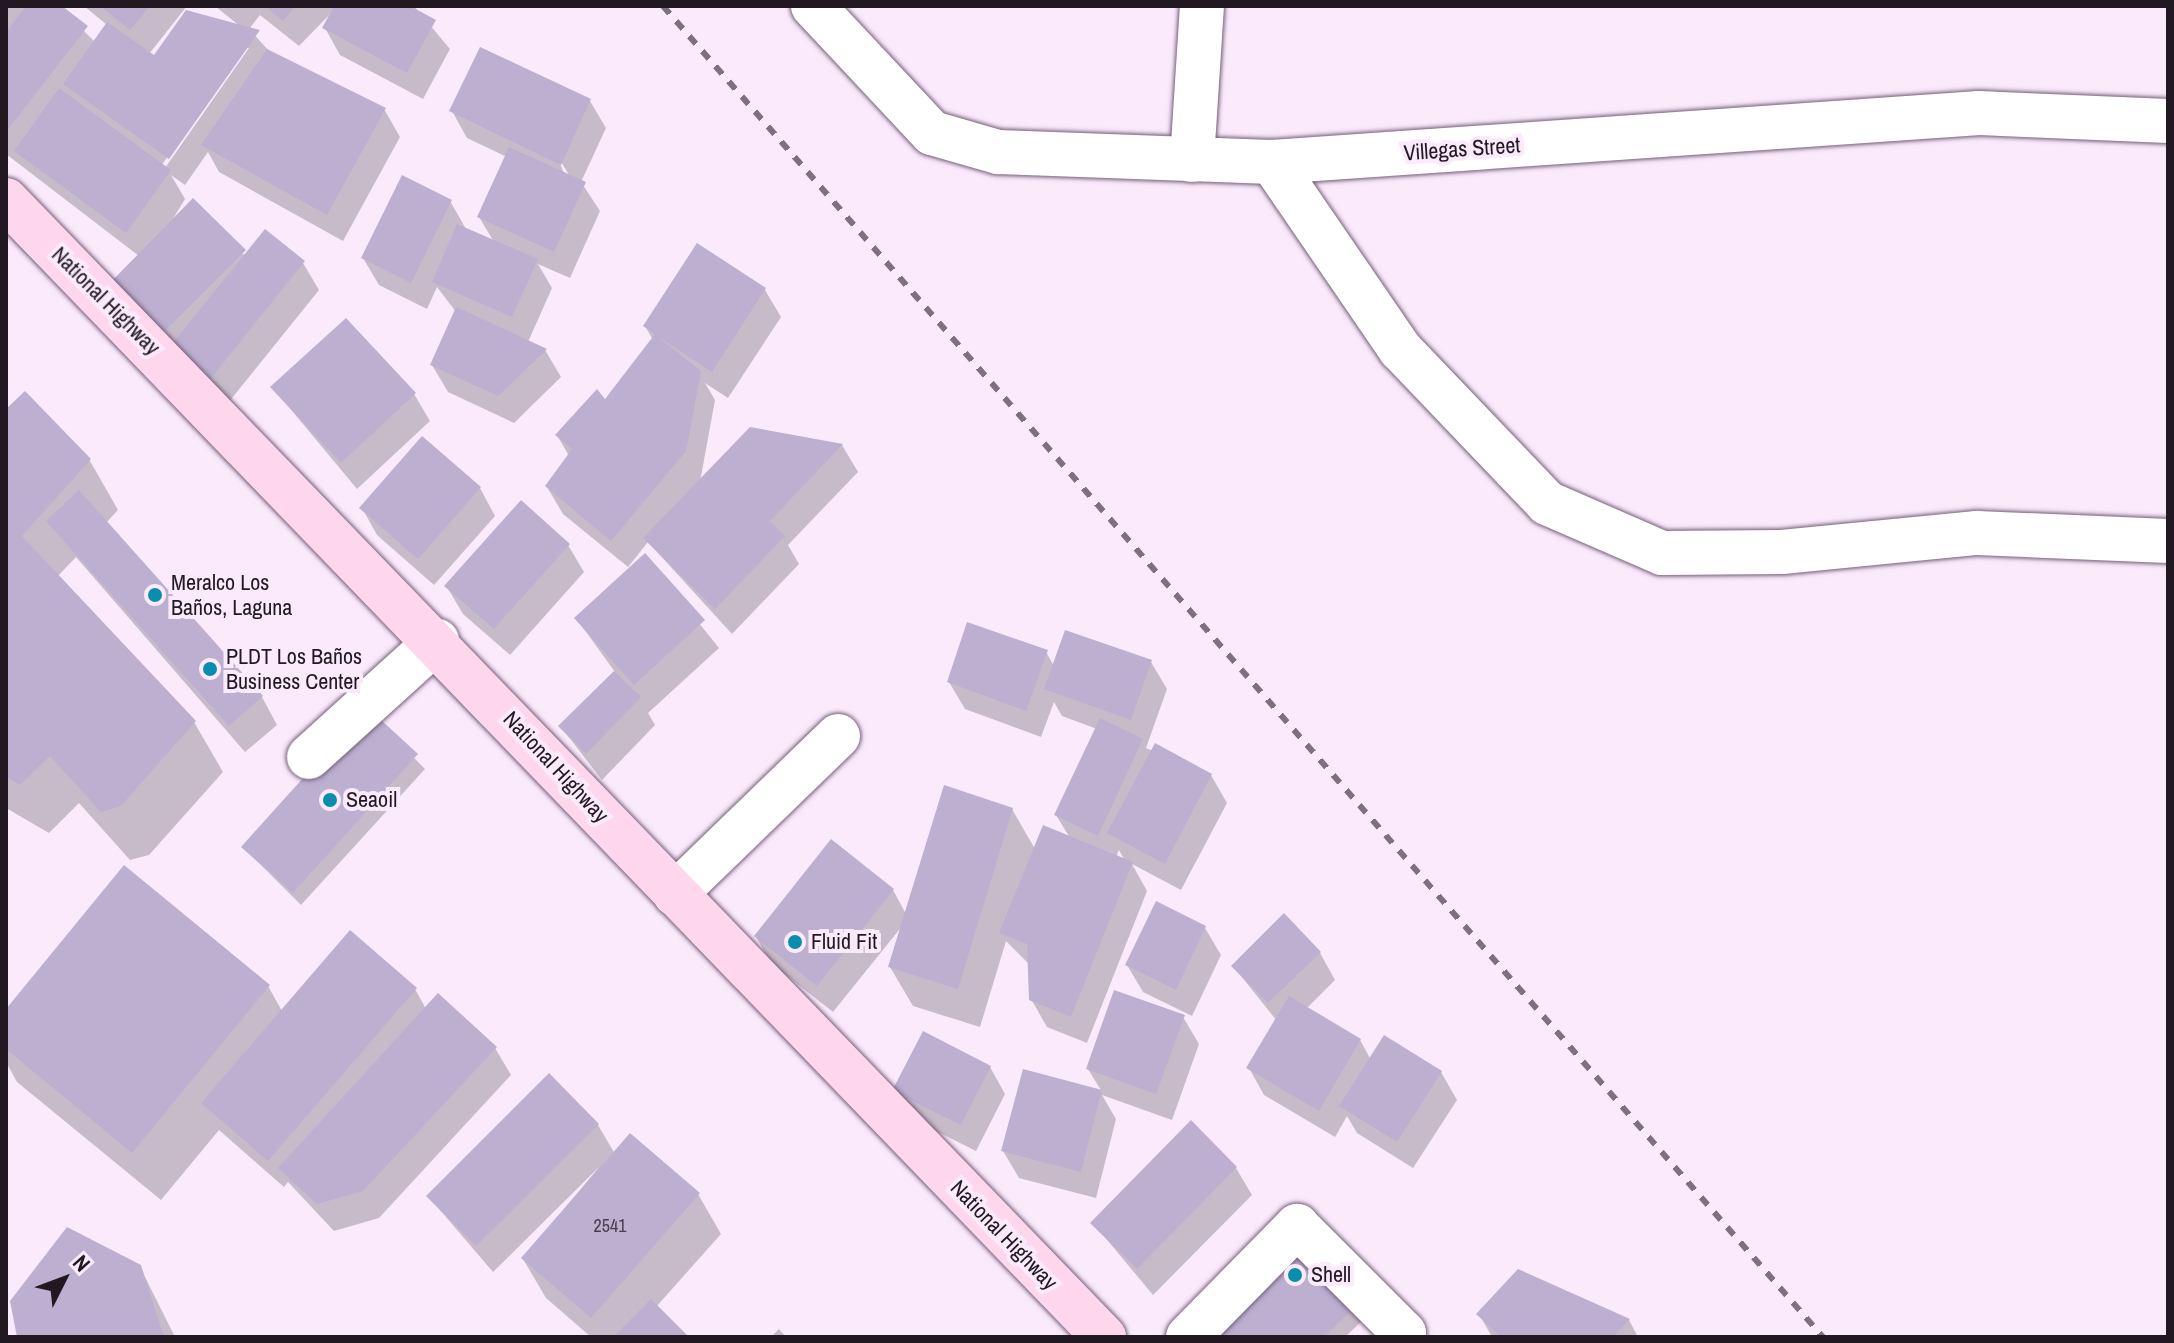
<!DOCTYPE html>
<html>
<head>
<meta charset="utf-8">
<style>
  body { margin:0 }
  #map { position:relative; width:2174px; height:1343px; overflow:hidden; background:#faeafc; font-family:"Archivo Narrow",sans-serif }
  div>[style] { position:absolute }
  .shadow>* { inset:0; background:#0003 }
  .building>* { inset:0; background:#bcafd0 }
  .roads { filter:drop-shadow(0 0 2px #765e78) drop-shadow(0 0 2px #765e78) }
  .minor>* { height:44px; margin:-22px; padding:0 22px; transform-origin:22px; border-radius:22px; background:#fff }
  .major>* { height:44px; margin:-22px; padding:0 22px; transform-origin:22px; border-radius:22px; background:#fed7ed }
  .rail>* { height:6px; margin-top:-3px; transform-origin:0; background:repeating-linear-gradient(90deg,#7d717e 0 10px,transparent 0 20px) }
  .dots>* { width:22px; height:22px; translate:-50% -50%; box-sizing:border-box; border:4px solid #faeafc; border-radius:50% }
  span { translate:-50% -50%; white-space:nowrap; text-align:center; line-height:1.15; -webkit-text-stroke:8px #faeafc; paint-order:stroke }
  .number-label { font-size:18px; color:#483e4e }
  .number-label span { -webkit-text-stroke-width:0 }
  .street-label { font-size:22px; color:#211822 }
  .poi-label { font-size:22px; color:#211822 }
  .left { translate:0 -50%; text-align:left }
  .frame { position:absolute; inset:0; border:8px solid #211822; pointer-events:none }
  .north { position:absolute; left:24px; top:1239px; width:80px; height:80px; -webkit-text-stroke:6px #faeafc; paint-order:stroke; rotate:48deg; font-size:22px; font-weight:700; line-height:32px; text-align:center; color:#211822 }
  .north::after { content:''; display:block; margin:auto; width:28px; height:36px; background:#211822; clip-path:polygon(50% 0,100% 100%,50% 72%,0 100%) }
</style>
</head>
<body>
<div id="map">
  <div class="shadow">
    <div style="clip-path:polygon(evenodd,6px 6px,59px 6px,95px 42px,107px 25px,84px 6px,187px 6px,149px 54px,155px 58px,241px 27px,215px 6px,414px 6px,450px 49px,423px 99px,340px 55px,325px 28px,334px 10px,299px 46px,260px 15px,249px 29px,271px 53px,384px 109px,400px 137px,343px 241px,219px 172px,208px 152px,185px 185px,171px 175px,185px 199px,168px 227px,246px 255px,303px 263px,319px 290px,224px 408px,127px 311px,139px 256px,6px 154px,6px 6px,244px 48px,249px 48px,165px 168px,161px 166px,244px 48px)"></div>
    <div style="clip-path:polygon(evenodd,590px 101px,606px 128px,581px 182px,600px 211px,570px 278px,538px 264px,552px 288px,528px 342px,545px 350px,561px 377px,514px 423px,448px 392px,432px 365px,456px 312px,437px 287px,427px 309px,379px 285px,363px 258px,450px 201px,466px 229px,494px 242px,479px 217px,507px 157px,467px 138px,452px 111px,590px 101px,557px 155px,572px 180px,564px 174px,557px 155px)"></div>
    <div style="clip-path:polygon(765px 290px,781px 317px,728px 398px,705px 383px,715px 400px,700px 482px,751px 429px,842px 445px,858px 472px,788px 545px,799px 564px,732px 634px,648px 542px,628px 567px,563px 514px,547px 487px,569px 456px,557px 435px,606px 402px,653px 340px,645px 326px)"></div>
    <div style="clip-path:polygon(273px 388px,414px 394px,430px 421px,357px 489px)"></div>
    <div style="clip-path:polygon(25px 394px,90px 461px,118px 510px,106px 523px,262px 697px,277px 725px,245px 752px,76px 557px,57px 577px,194px 722px,223px 772px,149px 855px,130px 860px,79px 803px,49px 833px,6px 808px,6px 412px)"></div>
    <div style="clip-path:polygon(480px 488px,495px 516px,434px 585px,377px 535px,362px 508px)"></div>
    <div style="clip-path:polygon(568px 545px,584px 572px,510px 655px,463px 614px,447px 587px)"></div>
    <div style="clip-path:polygon(645px 556px,719px 648px,648px 713px,655px 725px,602px 780px,561px 727px,615px 672px,576px 618px)"></div>
    <div style="clip-path:polygon(evenodd,1046px 652px,1054px 666px,1151px 662px,1167px 689px,1146px 748px,1211px 775px,1227px 803px,1181px 890px,1132px 864px,1147px 891px,1087px 1043px,1047px 1027px,1031px 999px,1030px 965px,1006px 941px,980px 1027px,913px 1006px,890px 967px,903px 925px,833px 1012px,772px 964px,756px 937px,893px 890px,906px 914px,1012px 809px,1035px 849px,1070px 838px,1056px 815px,1097px 729px,1062px 716px,1054px 702px,1041px 737px,965px 709px,949px 682px,1046px 652px,1119px 850px,1125px 861px,1116px 857px,1119px 850px)"></div>
    <div style="clip-path:polygon(367px 710px,425px 769px,301px 905px,243px 847px)"></div>
    <div style="clip-path:polygon(1205px 928px,1221px 955px,1192px 1016px,1143px 992px,1127px 965px)"></div>
    <div style="clip-path:polygon(1320px 953px,1335px 980px,1306px 1009px,1360px 1040px,1371px 1060px,1441px 1072px,1457px 1100px,1413px 1168px,1357px 1133px,1347px 1116px,1335px 1137px,1264px 1095px,1249px 1068px,1277px 1021px,1233px 966px)"></div>
    <div style="clip-path:polygon(268px 986px,282px 1011px,415px 989px,426px 1009px,495px 1048px,511px 1075px,379px 1218px,334px 1231px,288px 1182px,284px 1187px,219px 1130px,161px 1200px,17px 1082px,6px 1062px,6px 1012px)"></div>
    <div style="clip-path:polygon(1183px 1017px,1199px 1044px,1172px 1120px,1102px 1095px,1116px 1119px,1096px 1198px,1019px 1178px,1003px 1151px,1024px 1071px,1102px 1092px,1088px 1069px)"></div>
    <div style="clip-path:polygon(990px 1067px,1005px 1094px,976px 1151px,910px 1118px,895px 1090px)"></div>
    <div style="clip-path:polygon(598px 1125px,615px 1154px,698px 1194px,721px 1234px,656px 1307px,686px 1337px,591px 1337px,546px 1298px,523px 1259px,599px 1167px,493px 1272px,428px 1196px)"></div>
    <div style="clip-path:polygon(1236px 1168px,1252px 1195px,1153px 1295px,1093px 1223px)"></div>
    <div style="clip-path:polygon(1296px 1247px,1362px 1321px,1345px 1337px,1203px 1337px)"></div>
    <div style="clip-path:polygon(140px 1267px,175px 1337px,19px 1337px)"></div>
    <div style="clip-path:polygon(1479px 1314px,1629px 1320px,1638px 1337px,1492px 1337px)"></div>
    <div style="clip-path:polygon(779px 1329px,786px 1337px,771px 1337px)"></div>
  </div>
  <div class="building">
    <div style="clip-path:polygon(26px 6px,62px 6px,88px 26px,6px 132px,6px 32px)"></div>
    <div style="clip-path:polygon(100px 6px,150px 6px,130px 30px)"></div>
    <div style="clip-path:polygon(265px 6px,295px 6px,283px 21px)"></div>
    <div style="clip-path:polygon(334px 6px,410px 6px,436px 20px,407px 73px,322px 28px)"></div>
    <div style="clip-path:polygon(186px 10px,260px 30px,169px 159px,63px 84px,107px 22px,154px 55px)"></div>
    <div style="clip-path:polygon(480px 47px,591px 99px,561px 165px,449px 111px)"></div>
    <div style="clip-path:polygon(267px 49px,386px 108px,327px 215px,201px 145px)"></div>
    <div style="clip-path:polygon(59px 88px,171px 170px,126px 233px,14px 151px)"></div>
    <div style="clip-path:polygon(509px 147px,586px 182px,554px 252px,477px 217px)"></div>
    <div style="clip-path:polygon(402px 175px,452px 200px,411px 283px,361px 258px)"></div>
    <div style="clip-path:polygon(193px 198px,246px 250px,161px 335px,109px 284px)"></div>
    <div style="clip-path:polygon(457px 224px,538px 259px,512px 317px,432px 282px)"></div>
    <div style="clip-path:polygon(265px 229px,305px 261px,208px 382px,168px 349px)"></div>
    <div style="clip-path:polygon(697px 243px,766px 288px,712px 372px,657px 336px,701px 371px,686px 451px,611px 541px,545px 486px,572px 449px,555px 435px,597px 389px,605px 399px,655px 334px,643px 326px)"></div>
    <div style="clip-path:polygon(456px 307px,470px 313px,547px 349px,498px 396px,430px 365px)"></div>
    <div style="clip-path:polygon(346px 318px,416px 393px,341px 463px,270px 387px)"></div>
    <div style="clip-path:polygon(25px 391px,91px 459px,22px 536px,196px 721px,121px 806px,101px 812px,50px 756px,20px 785px,6px 777px,6px 409px)"></div>
    <div style="clip-path:polygon(750px 427px,843px 444px,770px 521px,785px 536px,715px 609px,643px 538px)"></div>
    <div style="clip-path:polygon(422px 436px,481px 487px,418px 559px,359px 508px)"></div>
    <div style="clip-path:polygon(79px 490px,263px 696px,229px 726px,46px 521px)"></div>
    <div style="clip-path:polygon(521px 500px,570px 544px,494px 629px,444px 586px)"></div>
    <div style="clip-path:polygon(645px 553px,705px 620px,634px 685px,574px 618px)"></div>
    <div style="clip-path:polygon(967px 622px,1048px 650px,1026px 711px,947px 682px)"></div>
    <div style="clip-path:polygon(1065px 630px,1152px 660px,1131px 720px,1044px 689px)"></div>
    <div style="clip-path:polygon(614px 671px,641px 697px,586px 754px,558px 726px)"></div>
    <div style="clip-path:polygon(367px 707px,418px 754px,293px 893px,241px 847px)"></div>
    <div style="clip-path:polygon(1100px 718px,1143px 739px,1098px 836px,1054px 815px)"></div>
    <div style="clip-path:polygon(1155px 743px,1212px 774px,1165px 864px,1107px 833px)"></div>
    <div style="clip-path:polygon(944px 785px,1013px 808px,958px 989px,888px 967px)"></div>
    <div style="clip-path:polygon(1043px 825px,1133px 862px,1071px 1017px,1029px 1000px,1027px 944px,999px 933px)"></div>
    <div style="clip-path:polygon(831px 839px,894px 889px,817px 986px,754px 936px)"></div>
    <div style="clip-path:polygon(124px 865px,270px 985px,132px 1153px,6px 1049px,6px 1009px)"></div>
    <div style="clip-path:polygon(1156px 901px,1206px 926px,1176px 990px,1125px 965px)"></div>
    <div style="clip-path:polygon(1284px 913px,1321px 952px,1268px 1003px,1231px 966px)"></div>
    <div style="clip-path:polygon(350px 930px,417px 988px,268px 1161px,201px 1103px)"></div>
    <div style="clip-path:polygon(1114px 990px,1185px 1015px,1156px 1094px,1086px 1069px)"></div>
    <div style="clip-path:polygon(438px 993px,497px 1047px,363px 1191px,317px 1204px,278px 1168px)"></div>
    <div style="clip-path:polygon(1289px 996px,1361px 1039px,1319px 1111px,1246px 1068px)"></div>
    <div style="clip-path:polygon(923px 1031px,991px 1066px,961px 1125px,892px 1091px)"></div>
    <div style="clip-path:polygon(1384px 1035px,1442px 1071px,1397px 1142px,1339px 1106px)"></div>
    <div style="clip-path:polygon(1023px 1069px,1102px 1090px,1081px 1172px,1001px 1151px)"></div>
    <div style="clip-path:polygon(549px 1073px,599px 1124px,476px 1246px,426px 1196px)"></div>
    <div style="clip-path:polygon(1191px 1120px,1237px 1167px,1137px 1269px,1090px 1223px)"></div>
    <div style="clip-path:polygon(630px 1133px,700px 1193px,591px 1318px,521px 1258px)"></div>
    <div style="clip-path:polygon(67px 1227px,141px 1265px,164px 1337px,17px 1337px,10px 1301px)"></div>
    <div style="clip-path:polygon(1296px 1244px,1356px 1306px,1324px 1337px,1200px 1337px)"></div>
    <div style="clip-path:polygon(1518px 1269px,1630px 1319px,1613px 1337px,1501px 1337px,1476px 1314px)"></div>
    <div style="clip-path:polygon(651px 1299px,689px 1337px,613px 1337px)"></div>
  </div>
  <div class="roads">
    <div class="minor">
      <div style="left:813px;top:6px;width:174px;rotate:46.9deg"></div>
      <div style="left:932px;top:133px;width:69px;rotate:16.1deg"></div>
      <div style="left:998px;top:152px;width:274px;rotate:2.1deg"></div>
      <div style="left:1272px;top:162px;width:709px;rotate:-3.96deg"></div>
      <div style="left:1979px;top:113px;width:189px;rotate:2.4deg"></div>
      <div style="left:1192px;top:160px;width:154px;rotate:-86.3deg"></div>
      <div style="left:1272px;top:162px;width:227px;rotate:55.6deg"></div>
      <div style="left:1400px;top:349px;width:213px;rotate:46.3deg"></div>
      <div style="left:1547px;top:503px;width:125px;rotate:23.5deg"></div>
      <div style="left:1662px;top:553px;width:120px;rotate:-0.5deg"></div>
      <div style="left:1782px;top:552px;width:196px;rotate:-5.6deg"></div>
      <div style="left:1977px;top:533px;width:191px;rotate:2.4deg"></div>
      <div style="left:309px;top:757px;width:173px;rotate:-42.2deg"></div>
      <div style="left:675px;top:894px;width:227px;rotate:-44.1deg"></div>
      <div style="left:1188px;top:1337px;width:156px;rotate:-45.5deg"></div>
      <div style="left:1297px;top:1226px;width:151px;rotate:45deg"></div>
      <div style="left:1404px;top:1333px;width:6px;rotate:135deg"></div>
    </div>
    <div class="major">
      <div style="left:6px;top:200px;width:1581px;rotate:46deg"></div>
    </div>
  </div>
  <div class="rail">
    <div style="left:663px;top:6px;width:1766px;rotate:48.93deg"></div>
  </div>
  <div class="dots">
    <div style="left:155px;top:595px;background:#0c8dad"></div>
    <div style="left:210px;top:669px;background:#0c8dad"></div>
    <div style="left:330px;top:800px;background:#0c8dad"></div>
    <div style="left:795px;top:942px;background:#0c8dad"></div>
    <div style="left:1295px;top:1275px;background:#0c8dad"></div>
  </div>
  <div class="number-label">
    <span style="left:610px;top:1226px">2541</span>
  </div>
  <div class="street-label">
    <span style="left:1462px;top:149px;rotate:-4deg">Villegas Street</span>
    <span style="left:106px;top:301px;rotate:45deg">National Highway</span>
    <span style="left:556px;top:767px;rotate:47deg">National Highway</span>
    <span style="left:1004px;top:1235px;rotate:46deg">National Highway</span>
  </div>
  <div class="poi-label">
    <span class="left" style="left:171px;top:595px">Meralco Los<br>Baños, Laguna</span>
    <span class="left" style="left:226px;top:669px">PLDT Los Baños<br>Business Center</span>
    <span class="left" style="left:346px;top:800px">Seaoil</span>
    <span class="left" style="left:811px;top:942px">Fluid Fit</span>
    <span class="left" style="left:1311px;top:1275px">Shell</span>
  </div>
  <div class="frame"></div>
  <div class="north">N</div>
</div>
</body>
</html>
